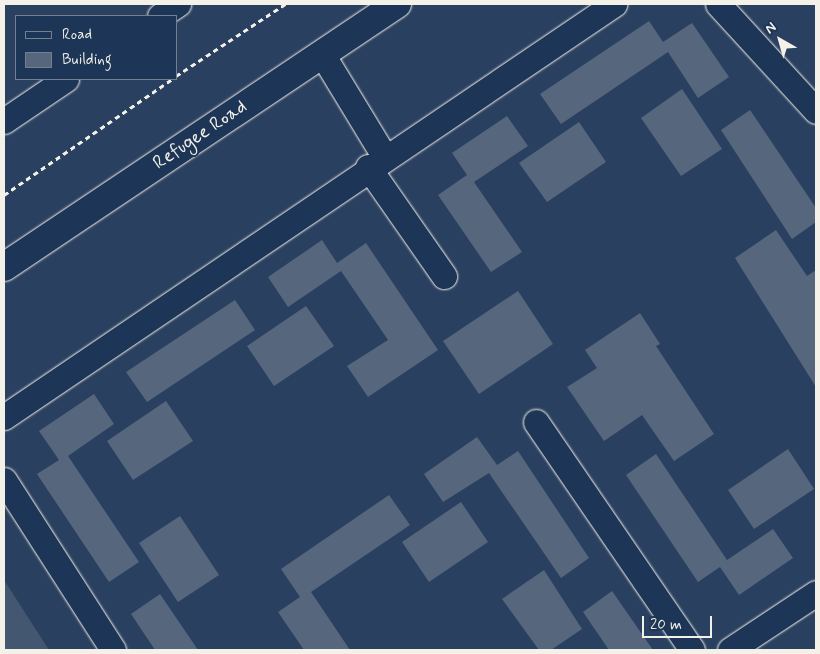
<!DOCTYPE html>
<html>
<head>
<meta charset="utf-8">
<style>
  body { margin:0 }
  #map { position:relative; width:820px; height:654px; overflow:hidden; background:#2a4060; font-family:Mynerve,sans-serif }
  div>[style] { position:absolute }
  .green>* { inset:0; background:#445771 }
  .building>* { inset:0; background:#56677d }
  .path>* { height:3px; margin-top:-1.5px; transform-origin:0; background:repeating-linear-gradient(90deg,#f4f1e8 0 5px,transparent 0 9px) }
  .roads { filter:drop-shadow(0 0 1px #f4f1e8) drop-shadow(0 0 1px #f4f1e8) }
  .minor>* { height:25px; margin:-12.5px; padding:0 12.5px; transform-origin:12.5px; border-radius:12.5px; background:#1d3557 }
  .major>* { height:28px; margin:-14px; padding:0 14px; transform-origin:14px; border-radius:14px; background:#1d3557 }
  span { translate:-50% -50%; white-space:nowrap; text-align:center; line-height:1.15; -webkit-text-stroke:4px #1d3557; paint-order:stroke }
  .street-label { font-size:19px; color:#f4f1e8 }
  .frame { position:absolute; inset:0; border:5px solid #f4f1e8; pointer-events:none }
  .legend { position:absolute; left:15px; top:15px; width:162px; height:65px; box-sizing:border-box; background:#1d3557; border:1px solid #738091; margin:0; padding:6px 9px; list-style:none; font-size:15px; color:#f4f1e8 }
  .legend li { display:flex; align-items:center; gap:10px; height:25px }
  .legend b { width:25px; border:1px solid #738091 }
  .north { position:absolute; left:755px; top:15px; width:50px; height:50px; -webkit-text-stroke:4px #1d3557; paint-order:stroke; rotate:322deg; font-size:14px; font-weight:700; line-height:20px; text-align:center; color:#f4f1e8 }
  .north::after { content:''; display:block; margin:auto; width:18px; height:22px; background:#f4f1e8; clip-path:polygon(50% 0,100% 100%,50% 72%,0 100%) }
  .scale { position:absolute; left:642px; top:616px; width:70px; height:22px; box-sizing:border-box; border:2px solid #f4f1e8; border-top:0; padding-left:6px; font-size:15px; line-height:18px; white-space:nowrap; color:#f4f1e8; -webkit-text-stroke:4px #1d3557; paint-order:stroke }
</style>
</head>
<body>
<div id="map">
  <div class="green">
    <div style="clip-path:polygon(4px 580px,49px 650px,4px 650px)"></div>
  </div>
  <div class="building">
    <div style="clip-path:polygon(649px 21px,663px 42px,692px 23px,729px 77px,698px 98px,668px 52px,561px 124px,540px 94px)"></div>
    <div style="clip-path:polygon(682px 89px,722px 149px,681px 176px,641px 118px)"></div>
    <div style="clip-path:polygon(750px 110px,816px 208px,816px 222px,792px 239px,721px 130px)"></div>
    <div style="clip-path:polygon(507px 116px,528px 146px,474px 182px,522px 252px,491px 272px,438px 195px,467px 175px,452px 153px)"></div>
    <div style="clip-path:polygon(579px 122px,606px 162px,547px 202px,519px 163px)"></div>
    <div style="clip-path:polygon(776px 230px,807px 276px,816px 270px,816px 387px,735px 258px)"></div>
    <div style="clip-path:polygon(322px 240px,337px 263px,366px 243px,438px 350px,368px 397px,347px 366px,388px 340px,341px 271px,288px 307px,268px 277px)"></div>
    <div style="clip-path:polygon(518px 291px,553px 344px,479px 394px,443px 341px)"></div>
    <div style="clip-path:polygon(235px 300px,255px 330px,147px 402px,126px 372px)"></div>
    <div style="clip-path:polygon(306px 306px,334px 346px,274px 386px,247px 346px)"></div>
    <div style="clip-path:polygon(640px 313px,660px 344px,656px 346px,714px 434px,674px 461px,642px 415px,604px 441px,567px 387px,597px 368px,585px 350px)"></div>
    <div style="clip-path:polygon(94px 394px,114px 424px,68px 456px,139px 562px,109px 582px,37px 474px,59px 460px,39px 431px)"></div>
    <div style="clip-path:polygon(166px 401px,193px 441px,133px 480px,107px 441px)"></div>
    <div style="clip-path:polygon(477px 437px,497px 465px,518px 451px,589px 558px,561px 578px,489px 473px,443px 502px,424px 474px)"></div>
    <div style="clip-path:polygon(788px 449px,814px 489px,754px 529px,728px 490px)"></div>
    <div style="clip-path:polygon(656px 454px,727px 560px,773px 529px,793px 558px,739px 595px,720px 567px,698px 582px,626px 475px)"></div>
    <div style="clip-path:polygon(389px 495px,410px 525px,311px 592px,350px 650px,304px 650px,278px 612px,300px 597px,281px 569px)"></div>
    <div style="clip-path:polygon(461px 502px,488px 542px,429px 582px,402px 542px)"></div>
    <div style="clip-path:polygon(180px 516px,219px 575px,178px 602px,139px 543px)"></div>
    <div style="clip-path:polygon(544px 570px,582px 629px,551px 650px,539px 650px,502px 599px)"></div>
    <div style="clip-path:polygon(612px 591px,653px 650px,609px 650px,583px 612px)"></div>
    <div style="clip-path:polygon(160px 594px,198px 650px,155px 650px,131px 614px)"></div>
  </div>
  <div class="path">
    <div style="left:176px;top:76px;width:131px;rotate:-33.4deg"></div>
    <div style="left:4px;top:195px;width:204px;rotate:-34.6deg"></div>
  </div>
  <div class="roads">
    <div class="minor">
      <div style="left:718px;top:4px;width:145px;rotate:47.5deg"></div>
      <div style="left:160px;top:16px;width:22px;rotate:-34deg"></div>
      <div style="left:322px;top:54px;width:119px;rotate:58.7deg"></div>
      <div style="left:4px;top:121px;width:75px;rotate:-34.1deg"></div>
      <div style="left:368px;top:167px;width:133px;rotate:55.1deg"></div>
      <div style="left:4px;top:417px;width:737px;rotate:-34.1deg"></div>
      <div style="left:536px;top:422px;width:276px;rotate:55.6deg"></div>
      <div style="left:4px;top:480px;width:202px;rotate:57.3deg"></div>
      <div style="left:730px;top:650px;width:103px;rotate:-33.5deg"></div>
    </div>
    <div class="major">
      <div style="left:4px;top:267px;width:473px;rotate:-33.8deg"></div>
    </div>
  </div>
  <div class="street-label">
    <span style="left:200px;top:135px;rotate:-34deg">Refugee Road</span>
  </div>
  <div class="frame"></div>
  <ul class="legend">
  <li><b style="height:6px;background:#1d3557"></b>Road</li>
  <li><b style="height:14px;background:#56677d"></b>Building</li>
  </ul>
  <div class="north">N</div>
  <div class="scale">20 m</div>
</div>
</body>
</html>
